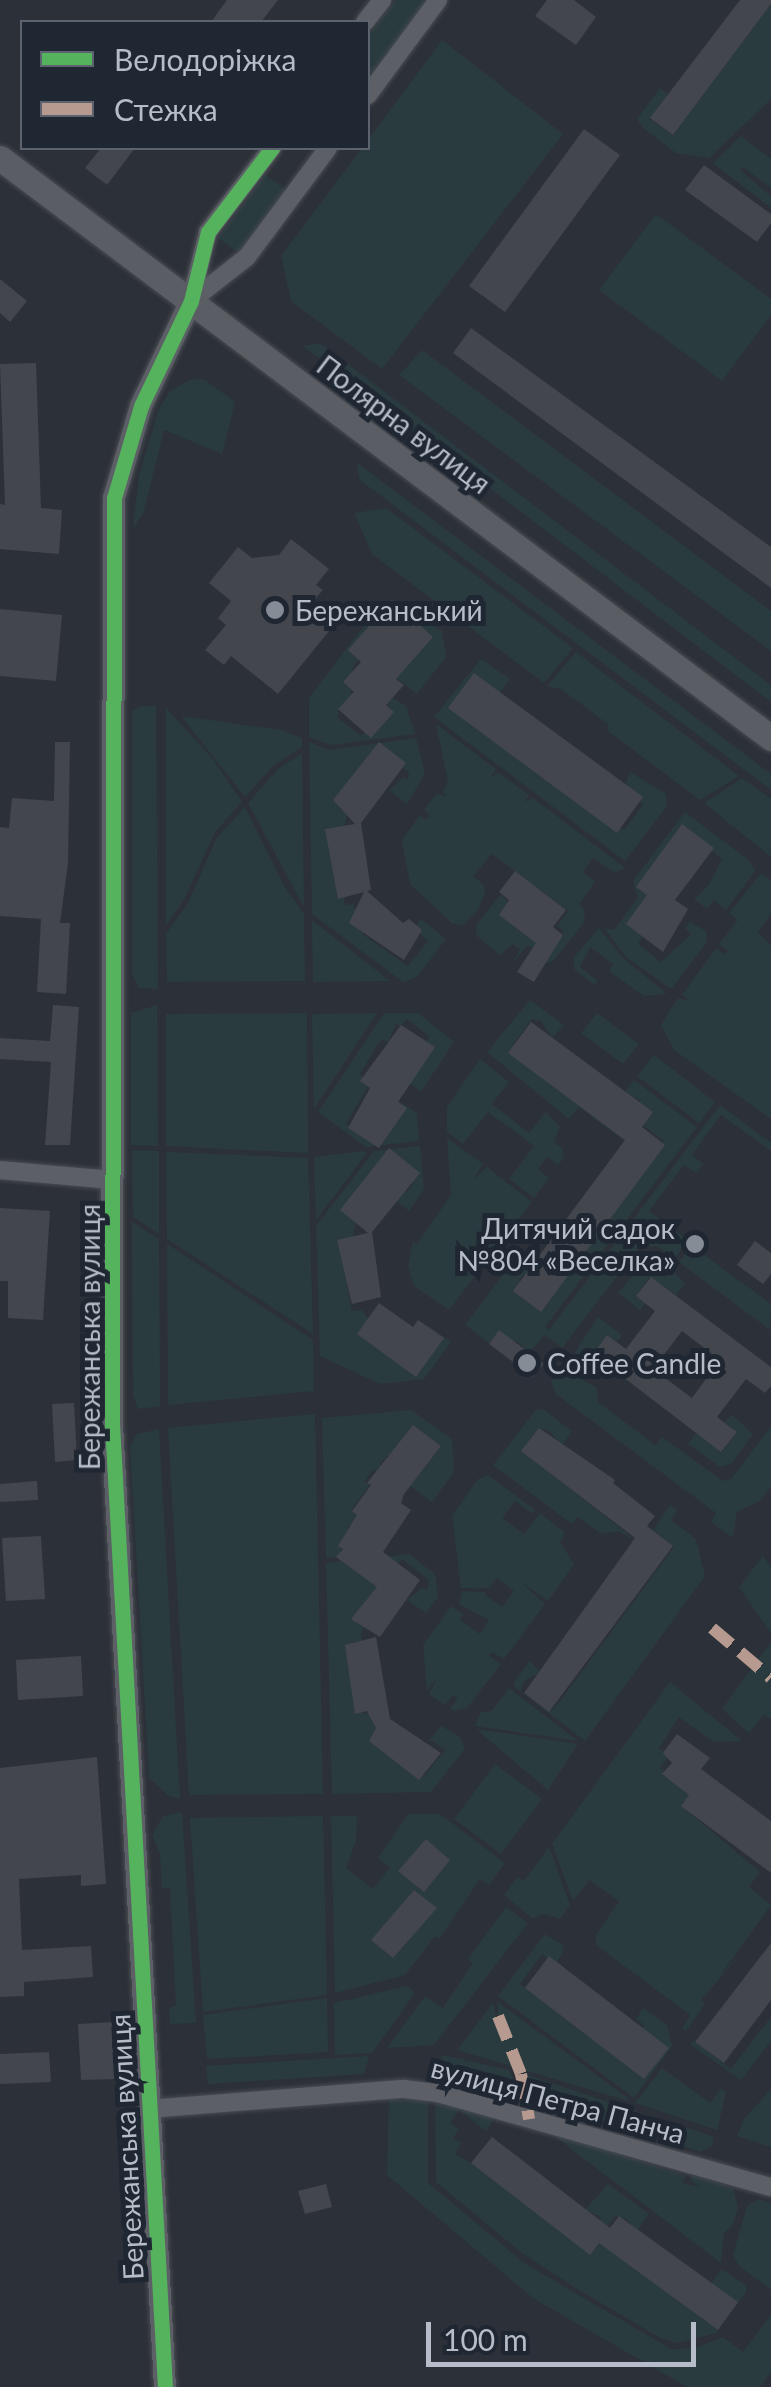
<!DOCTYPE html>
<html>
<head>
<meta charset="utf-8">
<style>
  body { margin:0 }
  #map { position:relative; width:771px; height:2387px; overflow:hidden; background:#2c3038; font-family:Lato,sans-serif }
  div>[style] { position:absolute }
  .green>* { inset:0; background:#2a3b3f }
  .building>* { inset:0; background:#43464d }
  .roads { filter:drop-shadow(0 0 2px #484b51) drop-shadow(0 0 2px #484b51) }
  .minor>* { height:18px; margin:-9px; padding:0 9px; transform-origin:9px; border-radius:9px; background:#5c5f66 }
  .tertiary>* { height:22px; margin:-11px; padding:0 11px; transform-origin:11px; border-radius:11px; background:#5c5f66 }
  .secondary>* { height:25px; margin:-12.5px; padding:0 12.5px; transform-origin:12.5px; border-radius:12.5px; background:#5a5e64 }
  .quiet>* { height:12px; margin-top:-6px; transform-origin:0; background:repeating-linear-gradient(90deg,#b69a8f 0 25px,transparent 0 37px) }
  .cycleway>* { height:15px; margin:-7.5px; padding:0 7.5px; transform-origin:7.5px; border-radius:7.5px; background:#56b35d }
  .dots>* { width:28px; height:28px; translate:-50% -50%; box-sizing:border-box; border:5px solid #1f2733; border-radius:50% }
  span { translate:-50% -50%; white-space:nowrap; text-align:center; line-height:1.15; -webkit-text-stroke:10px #1f2733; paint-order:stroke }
  .street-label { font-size:28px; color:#b7bdc8 }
  .poi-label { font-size:28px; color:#b7bdc8 }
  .left { translate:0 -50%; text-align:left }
  .right { translate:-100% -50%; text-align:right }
  .legend { position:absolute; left:20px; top:20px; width:350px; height:130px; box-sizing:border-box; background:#1f2733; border:2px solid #5c636f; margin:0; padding:12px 18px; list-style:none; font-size:30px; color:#b7bdc8 }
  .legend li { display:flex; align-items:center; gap:20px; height:50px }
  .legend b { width:50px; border:2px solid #5c636f }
  .scale { position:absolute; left:426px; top:2322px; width:270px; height:45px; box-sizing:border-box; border:5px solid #b7bdc8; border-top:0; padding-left:12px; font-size:30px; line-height:35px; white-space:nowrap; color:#b7bdc8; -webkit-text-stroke:8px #1f2733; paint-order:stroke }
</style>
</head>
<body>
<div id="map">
  <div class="green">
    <div style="clip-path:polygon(395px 0,430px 0,368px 83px,368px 36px)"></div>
    <div style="clip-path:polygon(771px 4px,771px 99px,709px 158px,676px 153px,643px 128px,637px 119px,660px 88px,668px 94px,650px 119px,673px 135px)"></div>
    <div style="clip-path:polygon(442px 40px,563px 134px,382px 369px,291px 301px,281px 256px,362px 148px,368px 148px,368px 140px)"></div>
    <div style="clip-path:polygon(741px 136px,771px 159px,771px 188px,743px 167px,740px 170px,771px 196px,771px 208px,713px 163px)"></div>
    <div style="clip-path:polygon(265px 175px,288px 191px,240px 254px,218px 238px)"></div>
    <div style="clip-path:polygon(656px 214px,771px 299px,771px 315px,722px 381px,599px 290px)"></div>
    <div style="clip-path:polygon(320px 343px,771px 685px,771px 702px,303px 346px)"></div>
    <div style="clip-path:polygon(422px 350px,771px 611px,771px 651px,399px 375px)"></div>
    <div style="clip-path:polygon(192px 379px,205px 380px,235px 402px,222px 454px,164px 430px,143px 514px,133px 528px,139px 475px,158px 411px,169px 392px)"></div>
    <div style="clip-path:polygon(356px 462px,771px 774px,771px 790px,360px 480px)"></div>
    <div style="clip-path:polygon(386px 508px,573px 648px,544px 683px,372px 554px,354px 513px)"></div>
    <div style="clip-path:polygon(402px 602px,442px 631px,446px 657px,417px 694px,363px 652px,352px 669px,361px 677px,350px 691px,354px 695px,339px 709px,338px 718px,361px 736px,390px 707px,385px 702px,389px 696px,406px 706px,415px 734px,331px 745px,309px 737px,309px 698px,373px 614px)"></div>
    <div style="clip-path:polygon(576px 652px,739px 776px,700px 800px,608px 731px,608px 724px,561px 689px,547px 686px)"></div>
    <div style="clip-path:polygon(481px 659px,510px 679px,499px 693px,617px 825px,624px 830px,643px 805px,625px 786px,630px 772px,666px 794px,667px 806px,625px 861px,434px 717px)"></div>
    <div style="clip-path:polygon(142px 706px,156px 706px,158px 989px,139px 988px,132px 974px,132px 711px)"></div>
    <div style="clip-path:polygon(166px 708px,213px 759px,242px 802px,215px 832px,184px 900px,166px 925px)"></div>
    <div style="clip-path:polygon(181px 716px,281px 730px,302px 738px,302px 747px,273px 766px,245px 797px)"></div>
    <div style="clip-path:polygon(436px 724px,496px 769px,491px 777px,499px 773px,529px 795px,525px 802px,533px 798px,625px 868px,615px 873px,593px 858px,583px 872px,595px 882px,579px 904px,585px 910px,584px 923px,552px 962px,543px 963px,546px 958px,528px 945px,513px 963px,520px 949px,513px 944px,500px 955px,477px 936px,476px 925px,501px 894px,549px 951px,564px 932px,557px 926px,568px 911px,492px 854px,473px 876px,484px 885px,485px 893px,478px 910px,463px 925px,453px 924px,410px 884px,402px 840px,420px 815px,426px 820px,430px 816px,424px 810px,437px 793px,446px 797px,443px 791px,448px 782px)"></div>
    <div style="clip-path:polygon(416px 738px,425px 774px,407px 804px,389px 790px,404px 777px,408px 780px,409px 772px,382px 752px,340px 809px,347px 814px,343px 832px,344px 905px,353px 904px,364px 935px,408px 966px,428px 941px,415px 930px,410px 932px,421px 919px,446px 939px,417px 977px,403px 982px,312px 914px,309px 742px,329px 750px)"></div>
    <div style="clip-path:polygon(302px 753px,304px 907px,248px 803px,278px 769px)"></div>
    <div style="clip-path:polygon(742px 778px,771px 799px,771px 857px,704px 803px)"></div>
    <div style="clip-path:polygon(245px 807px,284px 886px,304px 914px,305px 981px,167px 982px,166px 934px,188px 903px,216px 839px)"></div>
    <div style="clip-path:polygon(685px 812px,749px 860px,755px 871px,726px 910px,714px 900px,707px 909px,694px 899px,709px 885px,722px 859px,699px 841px,638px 944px,661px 962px,691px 934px,685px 928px,690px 922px,706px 931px,707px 942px,671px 989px,626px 957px,604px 928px,614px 930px,638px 898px,633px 881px)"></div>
    <div style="clip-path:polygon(761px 873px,771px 880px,771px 914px,758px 932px,771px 946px,771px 1119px,674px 1050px,661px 1025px,678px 998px,689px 1001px,682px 995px,716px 948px,725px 954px,728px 951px,719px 944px,738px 920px,729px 913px)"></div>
    <div style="clip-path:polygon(312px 920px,390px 981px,313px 982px)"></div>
    <div style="clip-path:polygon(599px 928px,623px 958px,667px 994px,644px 996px,609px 971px,613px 964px,590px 947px,580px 967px,598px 981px,594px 985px,574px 969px,574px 957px)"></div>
    <div style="clip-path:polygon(530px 1000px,564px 1025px,552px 1038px,541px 1021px,532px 1019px,513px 1045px,620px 1127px,627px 1143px,579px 1107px,569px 1119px,487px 1052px)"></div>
    <div style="clip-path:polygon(157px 1005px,158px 1146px,131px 1145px,131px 1013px)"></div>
    <div style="clip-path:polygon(307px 1013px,308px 1153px,166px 1146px,166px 1014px)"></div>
    <div style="clip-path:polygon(377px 1013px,314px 1109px,312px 1014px)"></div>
    <div style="clip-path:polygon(384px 1013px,418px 1013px,454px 1042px,421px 1092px,399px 1075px,430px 1037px,407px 1019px,401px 1026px,396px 1024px,388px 1043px,383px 1039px,376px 1047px,360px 1074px,370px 1083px,346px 1124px,369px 1141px,399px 1101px,417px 1113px,419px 1141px,366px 1147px,318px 1112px)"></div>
    <div style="clip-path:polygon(597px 1013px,639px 1044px,623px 1064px,581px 1033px)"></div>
    <div style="clip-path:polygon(654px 1055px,715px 1102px,699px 1123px,637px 1076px)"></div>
    <div style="clip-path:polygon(480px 1059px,509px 1082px,492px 1104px,529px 1133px,546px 1112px,560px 1127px,554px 1142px,562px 1148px,564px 1158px,558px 1165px,547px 1157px,538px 1169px,549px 1178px,534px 1198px,509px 1179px,534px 1146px,488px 1112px,463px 1144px,447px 1132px,447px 1107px)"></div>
    <div style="clip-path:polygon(634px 1080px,697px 1127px,545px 1327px,549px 1330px,720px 1105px,771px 1143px,771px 1151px,721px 1115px,692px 1155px,704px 1164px,696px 1173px,684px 1165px,649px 1211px,688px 1240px,674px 1259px,657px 1246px,638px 1249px,562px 1348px,545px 1335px,517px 1366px,513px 1361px,523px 1346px,516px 1341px,506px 1355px,507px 1336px,499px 1331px,489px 1343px,465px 1325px,516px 1257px,531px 1269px,519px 1279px,521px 1282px,664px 1141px,637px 1121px,640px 1100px,624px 1093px)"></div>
    <div style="clip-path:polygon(447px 1138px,483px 1164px,473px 1180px,487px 1167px,532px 1202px,449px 1310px,414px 1286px,408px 1266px,413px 1241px,417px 1244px,451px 1195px)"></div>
    <div style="clip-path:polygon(420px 1146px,424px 1189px,409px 1211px,395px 1200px,403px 1190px,407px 1192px,413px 1184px,410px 1180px,357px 1219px,352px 1238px,342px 1249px,350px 1301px,352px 1311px,362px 1310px,372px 1325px,418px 1336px,427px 1325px,451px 1342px,424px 1379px,380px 1384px,320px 1356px,316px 1226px,374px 1151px)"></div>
    <div style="clip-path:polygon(132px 1150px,159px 1151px,159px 1234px,133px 1217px)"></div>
    <div style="clip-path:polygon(364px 1151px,367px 1153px,316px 1220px,314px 1157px)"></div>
    <div style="clip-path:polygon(166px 1152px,308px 1158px,313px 1334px,167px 1239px)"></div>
    <div style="clip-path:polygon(132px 1222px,159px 1239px,160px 1406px,138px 1409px,133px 1395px)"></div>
    <div style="clip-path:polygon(167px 1244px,313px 1340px,314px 1391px,168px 1405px)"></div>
    <div style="clip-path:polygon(691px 1245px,771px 1304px,770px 1330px,679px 1262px)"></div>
    <div style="clip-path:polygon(648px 1258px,661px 1261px,685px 1283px,676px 1295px,650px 1277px,636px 1296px,646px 1303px,640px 1310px,618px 1293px)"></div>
    <div style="clip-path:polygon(598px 1317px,622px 1335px,617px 1342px,607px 1335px,593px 1354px,618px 1374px,609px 1380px,579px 1362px,575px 1352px)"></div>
    <div style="clip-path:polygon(564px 1369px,597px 1388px,598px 1402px,655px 1445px,662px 1437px,723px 1481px,731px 1479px,771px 1426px,771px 1487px,760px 1501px,737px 1512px,733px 1538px,711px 1522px,716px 1513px,556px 1394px,551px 1381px)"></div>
    <div style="clip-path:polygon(543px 1409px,572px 1431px,562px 1445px,549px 1431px,539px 1428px,522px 1451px,638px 1542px,620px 1532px,600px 1533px,578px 1517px,572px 1524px,493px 1465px,535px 1411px)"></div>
    <div style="clip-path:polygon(411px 1410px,452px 1439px,454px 1472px,432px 1502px,410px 1486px,441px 1446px,413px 1425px,391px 1458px,387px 1456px,380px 1465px,383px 1468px,379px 1474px,373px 1470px,365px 1481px,370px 1485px,351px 1510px,360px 1517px,347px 1528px,353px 1533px,338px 1545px,342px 1549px,337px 1557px,326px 1558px,322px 1418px)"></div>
    <div style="clip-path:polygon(315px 1414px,323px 1794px,189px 1795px,168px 1428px)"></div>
    <div style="clip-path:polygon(732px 1415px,753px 1434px,731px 1464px,720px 1467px,688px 1444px,696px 1433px,722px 1452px,737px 1432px,724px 1421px)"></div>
    <div style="clip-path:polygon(159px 1429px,180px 1799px,169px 1796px,149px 1778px,130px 1446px,137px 1434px)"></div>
    <div style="clip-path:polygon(488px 1475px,535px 1510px,533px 1514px,515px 1501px,502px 1518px,524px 1534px,540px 1513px,565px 1533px,560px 1542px,574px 1564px,548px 1601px,520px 1581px,545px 1604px,504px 1659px,492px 1652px,489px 1656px,501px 1664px,467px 1708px,454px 1711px,450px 1709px,458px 1698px,453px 1695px,445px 1705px,429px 1694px,437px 1679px,427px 1690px,423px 1645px,451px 1606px,463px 1614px,460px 1620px,480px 1634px,489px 1620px,459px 1604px,462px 1591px,487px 1592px,485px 1595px,502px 1607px,514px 1591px,497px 1578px,489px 1588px,461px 1588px,452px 1516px,478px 1479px)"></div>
    <div style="clip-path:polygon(670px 1505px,677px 1510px,671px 1520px,696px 1539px,705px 1576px,585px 1741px,516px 1688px,513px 1683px,530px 1661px,540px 1672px,523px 1682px,521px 1691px,549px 1712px,557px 1705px,674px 1547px,653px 1530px)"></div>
    <div style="clip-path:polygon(409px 1554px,435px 1574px,438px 1597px,426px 1613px,407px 1600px,422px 1588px,427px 1590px,429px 1580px,402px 1559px,396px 1567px,361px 1633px,362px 1641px,351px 1643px,361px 1713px,371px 1713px,424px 1776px,445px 1750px,432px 1740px,428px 1742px,441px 1726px,460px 1737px,465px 1749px,431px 1792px,332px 1794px,326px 1563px,341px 1561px,359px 1573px,374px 1558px)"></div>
    <div style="clip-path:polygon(763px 1556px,771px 1568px,771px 1633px,739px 1587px)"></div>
    <div style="clip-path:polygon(771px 1642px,771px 1719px,764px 1715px,749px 1733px,722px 1709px)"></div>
    <div style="clip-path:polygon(670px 1682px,742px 1741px,714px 1742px,679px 1717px,659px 1748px,669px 1756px,660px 1768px,694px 1792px,690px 1812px,696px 1818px,760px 1872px,749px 1887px,771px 1905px,720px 1976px,747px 1947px,701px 2000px,705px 2004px,686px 2031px,682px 2029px,690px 2015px,596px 1945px,596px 1935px,619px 1901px,589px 1880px,573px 1901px,552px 1844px)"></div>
    <div style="clip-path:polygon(509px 1688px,578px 1741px,475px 1726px,481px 1712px,492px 1711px)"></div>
    <div style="clip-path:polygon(476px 1729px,578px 1744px,548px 1790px)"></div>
    <div style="clip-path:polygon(495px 1764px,542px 1799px,501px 1854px,454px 1819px)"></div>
    <div style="clip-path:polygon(182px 1812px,196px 2023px,170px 2024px,169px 2008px,176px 2006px,170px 1888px,162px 1888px,160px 1854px,152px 1835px,163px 1816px)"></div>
    <div style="clip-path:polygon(408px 1814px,440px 1814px,505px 1863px,489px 1885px,480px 1879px,440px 1938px,435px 1936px,405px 1975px,335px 1993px,331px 1816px,357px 1816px,356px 1841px,346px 1868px,373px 1889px,390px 1867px,378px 1858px)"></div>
    <div style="clip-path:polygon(323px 1816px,327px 1995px,203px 2012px,190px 1818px)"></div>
    <div style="clip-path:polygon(549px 1847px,570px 1905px,560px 1919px,544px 1914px,532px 1918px,504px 1895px,517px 1877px,524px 1881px)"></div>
    <div style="clip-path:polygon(506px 1907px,528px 1923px,434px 2045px,387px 2048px,425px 1996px,443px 2008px,473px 1963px,468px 1959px)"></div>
    <div style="clip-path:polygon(545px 1934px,564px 1946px,561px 1956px,556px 1964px,542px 1954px,520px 1984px,634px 2068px,644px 2025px,636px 2019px,643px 2008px,667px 2025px,672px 2046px,634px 2098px,498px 1996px)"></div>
    <div style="clip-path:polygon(407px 1986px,415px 1993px,372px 2053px,335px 2055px,334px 2003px)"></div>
    <div style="clip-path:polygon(327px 1998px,328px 2052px,207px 2059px,203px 2015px)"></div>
    <div style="clip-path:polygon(498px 2002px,629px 2099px,628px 2101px,457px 2050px,493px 2003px,498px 2024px)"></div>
    <div style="clip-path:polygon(771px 2017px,771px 2041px,741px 2080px,691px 2045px,692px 2040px,731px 2069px)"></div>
    <div style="clip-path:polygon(442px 2055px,509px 2070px,519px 2093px,438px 2073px)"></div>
    <div style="clip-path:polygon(369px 2056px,364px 2074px,208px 2084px,206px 2066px)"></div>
    <div style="clip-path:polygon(662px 2068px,710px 2103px,721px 2089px,726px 2092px,717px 2130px,635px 2103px)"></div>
    <div style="clip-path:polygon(515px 2071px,714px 2137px,712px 2146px,701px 2152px,525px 2095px)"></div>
    <div style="clip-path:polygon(771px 2089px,771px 2147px,737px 2136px,744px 2119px)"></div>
    <div style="clip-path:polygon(389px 2100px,428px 2100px,428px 2183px,524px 2263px,671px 2349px,695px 2348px,723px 2337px,743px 2352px,771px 2315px,771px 2372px,760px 2387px,687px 2387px,533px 2298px,387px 2175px)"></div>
    <div style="clip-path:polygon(435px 2101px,497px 2115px,486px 2131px,459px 2110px,450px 2123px,459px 2129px,453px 2138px,461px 2143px,455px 2154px,598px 2238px,705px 2321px,726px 2293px,710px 2285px,722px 2269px,746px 2286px,746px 2292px,716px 2333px,678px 2343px,660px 2338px,574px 2287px,518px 2250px,436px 2182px)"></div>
    <div style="clip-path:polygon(549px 2132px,686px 2176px,682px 2183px,700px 2187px,690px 2180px,693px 2175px,733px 2188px,738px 2208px,733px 2224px,724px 2233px,721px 2263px)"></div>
    <div style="clip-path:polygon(608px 2184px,649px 2214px,637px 2231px,626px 2219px,616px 2216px,607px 2226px,599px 2221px,601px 2217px,585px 2210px)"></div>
    <div style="clip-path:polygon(758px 2199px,771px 2203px,771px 2290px,739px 2266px,733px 2255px,747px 2206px)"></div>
  </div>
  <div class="building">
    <div style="clip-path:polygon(227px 0,278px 0,261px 22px,211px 22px)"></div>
    <div style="clip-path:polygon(547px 0,574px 0,596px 17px,576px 45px,535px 16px)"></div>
    <div style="clip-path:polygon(740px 0,771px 0,771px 4px,673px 135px,650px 118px)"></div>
    <div style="clip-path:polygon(584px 129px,620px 155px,505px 312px,469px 286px)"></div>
    <div style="clip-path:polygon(101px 148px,135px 148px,107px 185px,85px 168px)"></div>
    <div style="clip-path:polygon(704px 165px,771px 214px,771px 223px,757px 242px,685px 190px)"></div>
    <div style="clip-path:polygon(0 279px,27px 301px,10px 322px,0 313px)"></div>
    <div style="clip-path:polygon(471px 328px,771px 547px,771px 588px,453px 353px)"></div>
    <div style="clip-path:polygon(36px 363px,41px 508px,62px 510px,59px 554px,0 549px,0 504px,5px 505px,0 364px)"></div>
    <div style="clip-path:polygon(291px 539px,329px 569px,316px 585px,323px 590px,314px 600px,338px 620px,278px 694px,231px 656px,224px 665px,205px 650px,226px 625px,218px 618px,231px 601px,209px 583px,238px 547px,252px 558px,279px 555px)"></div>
    <div style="clip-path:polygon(392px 600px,433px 637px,396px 679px,404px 685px,386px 705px,394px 712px,371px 738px,338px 709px,354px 692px,343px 682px,361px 662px,348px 650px)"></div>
    <div style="clip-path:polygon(0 609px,62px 615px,56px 681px,0 676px)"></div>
    <div style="clip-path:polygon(474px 673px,643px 797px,617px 833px,448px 708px)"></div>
    <div style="clip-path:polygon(55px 742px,70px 742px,68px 863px,60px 923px,70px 923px,66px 994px,37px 992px,41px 919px,0 916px,0 827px,9px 828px,12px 798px,54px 801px)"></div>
    <div style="clip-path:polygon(379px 742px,406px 763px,361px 823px,371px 890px,367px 891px,403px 923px,409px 919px,422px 930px,404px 960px,349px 923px,364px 892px,338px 899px,325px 829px,355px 824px,333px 800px)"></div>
    <div style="clip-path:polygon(682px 824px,714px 848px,675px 900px,688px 909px,663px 952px,626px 924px,647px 895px,636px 887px)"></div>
    <div style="clip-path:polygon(515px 871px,566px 910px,553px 927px,563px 935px,534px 982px,517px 972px,536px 943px,499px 915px,509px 900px,499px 892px)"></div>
    <div style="clip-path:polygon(53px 1005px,79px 1007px,70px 1145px,45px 1145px,51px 1062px,0 1059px,0 1038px,50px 1041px)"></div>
    <div style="clip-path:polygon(531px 1022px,653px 1112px,642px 1127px,665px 1145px,541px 1312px,513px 1291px,625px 1140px,508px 1053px)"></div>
    <div style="clip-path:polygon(401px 1025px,435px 1047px,398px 1102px,407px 1108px,379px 1148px,348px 1128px,370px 1088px,360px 1081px)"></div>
    <div style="clip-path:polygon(389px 1148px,420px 1173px,372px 1232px,381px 1297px,352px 1304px,337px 1240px,368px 1233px,340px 1210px)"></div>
    <div style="clip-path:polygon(0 1208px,50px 1211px,43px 1320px,8px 1318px,8px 1281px,0 1281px)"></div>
    <div style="clip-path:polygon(755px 1241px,771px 1253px,771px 1274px,763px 1284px,737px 1265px)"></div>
    <div style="clip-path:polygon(evenodd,651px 1277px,771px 1367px,771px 1386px,765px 1393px,746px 1379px,717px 1417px,737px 1432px,721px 1452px,593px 1354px,607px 1335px,626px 1349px,655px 1311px,636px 1296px,651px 1277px,682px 1331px,720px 1360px,692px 1398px,653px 1369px,682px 1331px)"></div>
    <div style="clip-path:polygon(379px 1303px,413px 1327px,418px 1320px,444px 1338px,416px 1377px,357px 1334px)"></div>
    <div style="clip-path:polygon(499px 1330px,544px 1364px,533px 1377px,489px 1344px)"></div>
    <div style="clip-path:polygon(74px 1403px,77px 1460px,55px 1462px,52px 1404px)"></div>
    <div style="clip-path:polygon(413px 1425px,441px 1446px,404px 1494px,401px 1503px,411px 1510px,383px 1552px,420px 1580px,380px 1637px,351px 1619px,377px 1587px,336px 1557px,343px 1549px,338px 1546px,357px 1515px,352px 1511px,371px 1485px,367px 1483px)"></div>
    <div style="clip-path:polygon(539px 1428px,615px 1480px,613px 1483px,655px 1516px,647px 1526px,673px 1546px,549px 1712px,524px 1693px,635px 1538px,521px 1451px)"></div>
    <div style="clip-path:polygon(37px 1481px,38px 1500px,0 1502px,0 1484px)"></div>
    <div style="clip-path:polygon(41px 1536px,45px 1599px,6px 1601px,2px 1538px)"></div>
    <div style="clip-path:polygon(376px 1637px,390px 1719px,441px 1753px,419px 1780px,369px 1741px,376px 1728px,367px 1711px,355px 1714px,345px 1645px)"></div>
    <div style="clip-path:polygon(81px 1656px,83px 1696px,18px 1700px,16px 1660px)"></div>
    <div style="clip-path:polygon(677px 1734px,710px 1758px,701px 1769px,771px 1821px,771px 1873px,681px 1806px,689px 1795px,662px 1774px,672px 1763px,663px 1753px)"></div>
    <div style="clip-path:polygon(97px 1757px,106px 1884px,81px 1886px,81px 1875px,19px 1879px,22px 1950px,91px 1946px,93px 1977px,24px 1982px,24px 1996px,0 1997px,0 1768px)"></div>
    <div style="clip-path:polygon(426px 1839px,450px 1860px,424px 1892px,398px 1871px)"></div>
    <div style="clip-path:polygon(414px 1890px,437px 1908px,393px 1958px,371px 1940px)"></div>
    <div style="clip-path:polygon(771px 1943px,771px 2000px,724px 2063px,695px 2042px)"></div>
    <div style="clip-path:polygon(549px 1956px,669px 2048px,644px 2079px,525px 1988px)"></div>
    <div style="clip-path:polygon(113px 2022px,115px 2079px,81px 2080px,78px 2024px)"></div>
    <div style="clip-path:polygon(49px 2052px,51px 2082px,0 2084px,0 2054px)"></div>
    <div style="clip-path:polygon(492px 2137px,610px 2228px,619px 2216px,738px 2302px,718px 2330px,599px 2243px,590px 2255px,471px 2163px)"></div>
    <div style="clip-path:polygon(326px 2184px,332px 2207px,305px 2214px,298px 2191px)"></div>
  </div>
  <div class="roads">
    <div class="minor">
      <div style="left:365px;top:22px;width:28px;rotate:-52deg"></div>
      <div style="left:368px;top:95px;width:118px;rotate:-53.6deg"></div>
      <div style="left:191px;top:300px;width:70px;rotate:-76deg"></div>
      <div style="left:208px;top:232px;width:106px;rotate:-52.7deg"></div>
      <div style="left:191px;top:301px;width:71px;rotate:-38.2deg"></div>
      <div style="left:247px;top:257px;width:136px;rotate:-53.4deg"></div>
      <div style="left:0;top:1170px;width:112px;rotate:5.1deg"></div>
      <div style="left:148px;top:2109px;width:257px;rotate:-4.5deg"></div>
      <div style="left:404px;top:2089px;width:34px;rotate:7deg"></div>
      <div style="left:438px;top:2093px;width:346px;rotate:15.8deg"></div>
    </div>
    <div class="tertiary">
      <div style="left:165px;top:2387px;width:963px;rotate:-93.15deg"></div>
      <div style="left:112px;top:1425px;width:927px;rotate:-89.88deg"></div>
      <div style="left:114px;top:498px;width:96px;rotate:-73.6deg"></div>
      <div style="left:141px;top:406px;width:116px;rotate:-64.5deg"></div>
    </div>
    <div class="secondary">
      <div style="left:0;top:158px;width:965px;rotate:36.95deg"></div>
    </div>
  </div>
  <div class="quiet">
    <div style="left:712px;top:1628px;width:77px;rotate:40.3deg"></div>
    <div style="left:498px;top:2016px;width:62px;rotate:68.4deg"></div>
    <div style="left:521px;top:2074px;width:46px;rotate:79.9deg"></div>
  </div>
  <div class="cycleway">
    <div style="left:165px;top:2387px;width:963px;rotate:-93.15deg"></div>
    <div style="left:112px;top:1425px;width:927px;rotate:-89.88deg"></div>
    <div style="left:114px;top:498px;width:96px;rotate:-73.6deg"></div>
    <div style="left:141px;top:406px;width:116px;rotate:-64.5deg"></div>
    <div style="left:191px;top:301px;width:71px;rotate:-76.2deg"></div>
    <div style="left:208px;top:232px;width:106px;rotate:-52.7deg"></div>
  </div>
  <div class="dots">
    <div style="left:275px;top:610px;background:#868c96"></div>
    <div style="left:695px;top:1244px;background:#868c96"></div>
    <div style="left:527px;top:1363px;background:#868c96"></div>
  </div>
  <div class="street-label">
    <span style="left:404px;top:424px;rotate:37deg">Полярна вулиця</span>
    <span style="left:89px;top:1337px;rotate:-90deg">Бережанська вулиця</span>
    <span style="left:558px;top:2100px;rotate:15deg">вулиця Петра Панча</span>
    <span style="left:126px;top:2147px;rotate:-93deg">Бережанська вулиця</span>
  </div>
  <div class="poi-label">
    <span class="left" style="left:295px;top:610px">Бережанський</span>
    <span class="right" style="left:675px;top:1244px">Дитячий садок<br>№804 «Веселка»</span>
    <span class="left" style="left:547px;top:1363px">Coffee Candle</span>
  </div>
  <ul class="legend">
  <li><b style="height:12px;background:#56b35d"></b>Велодоріжка</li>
  <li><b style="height:12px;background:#b69a8f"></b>Стежка</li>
  </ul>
  <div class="scale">100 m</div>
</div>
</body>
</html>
